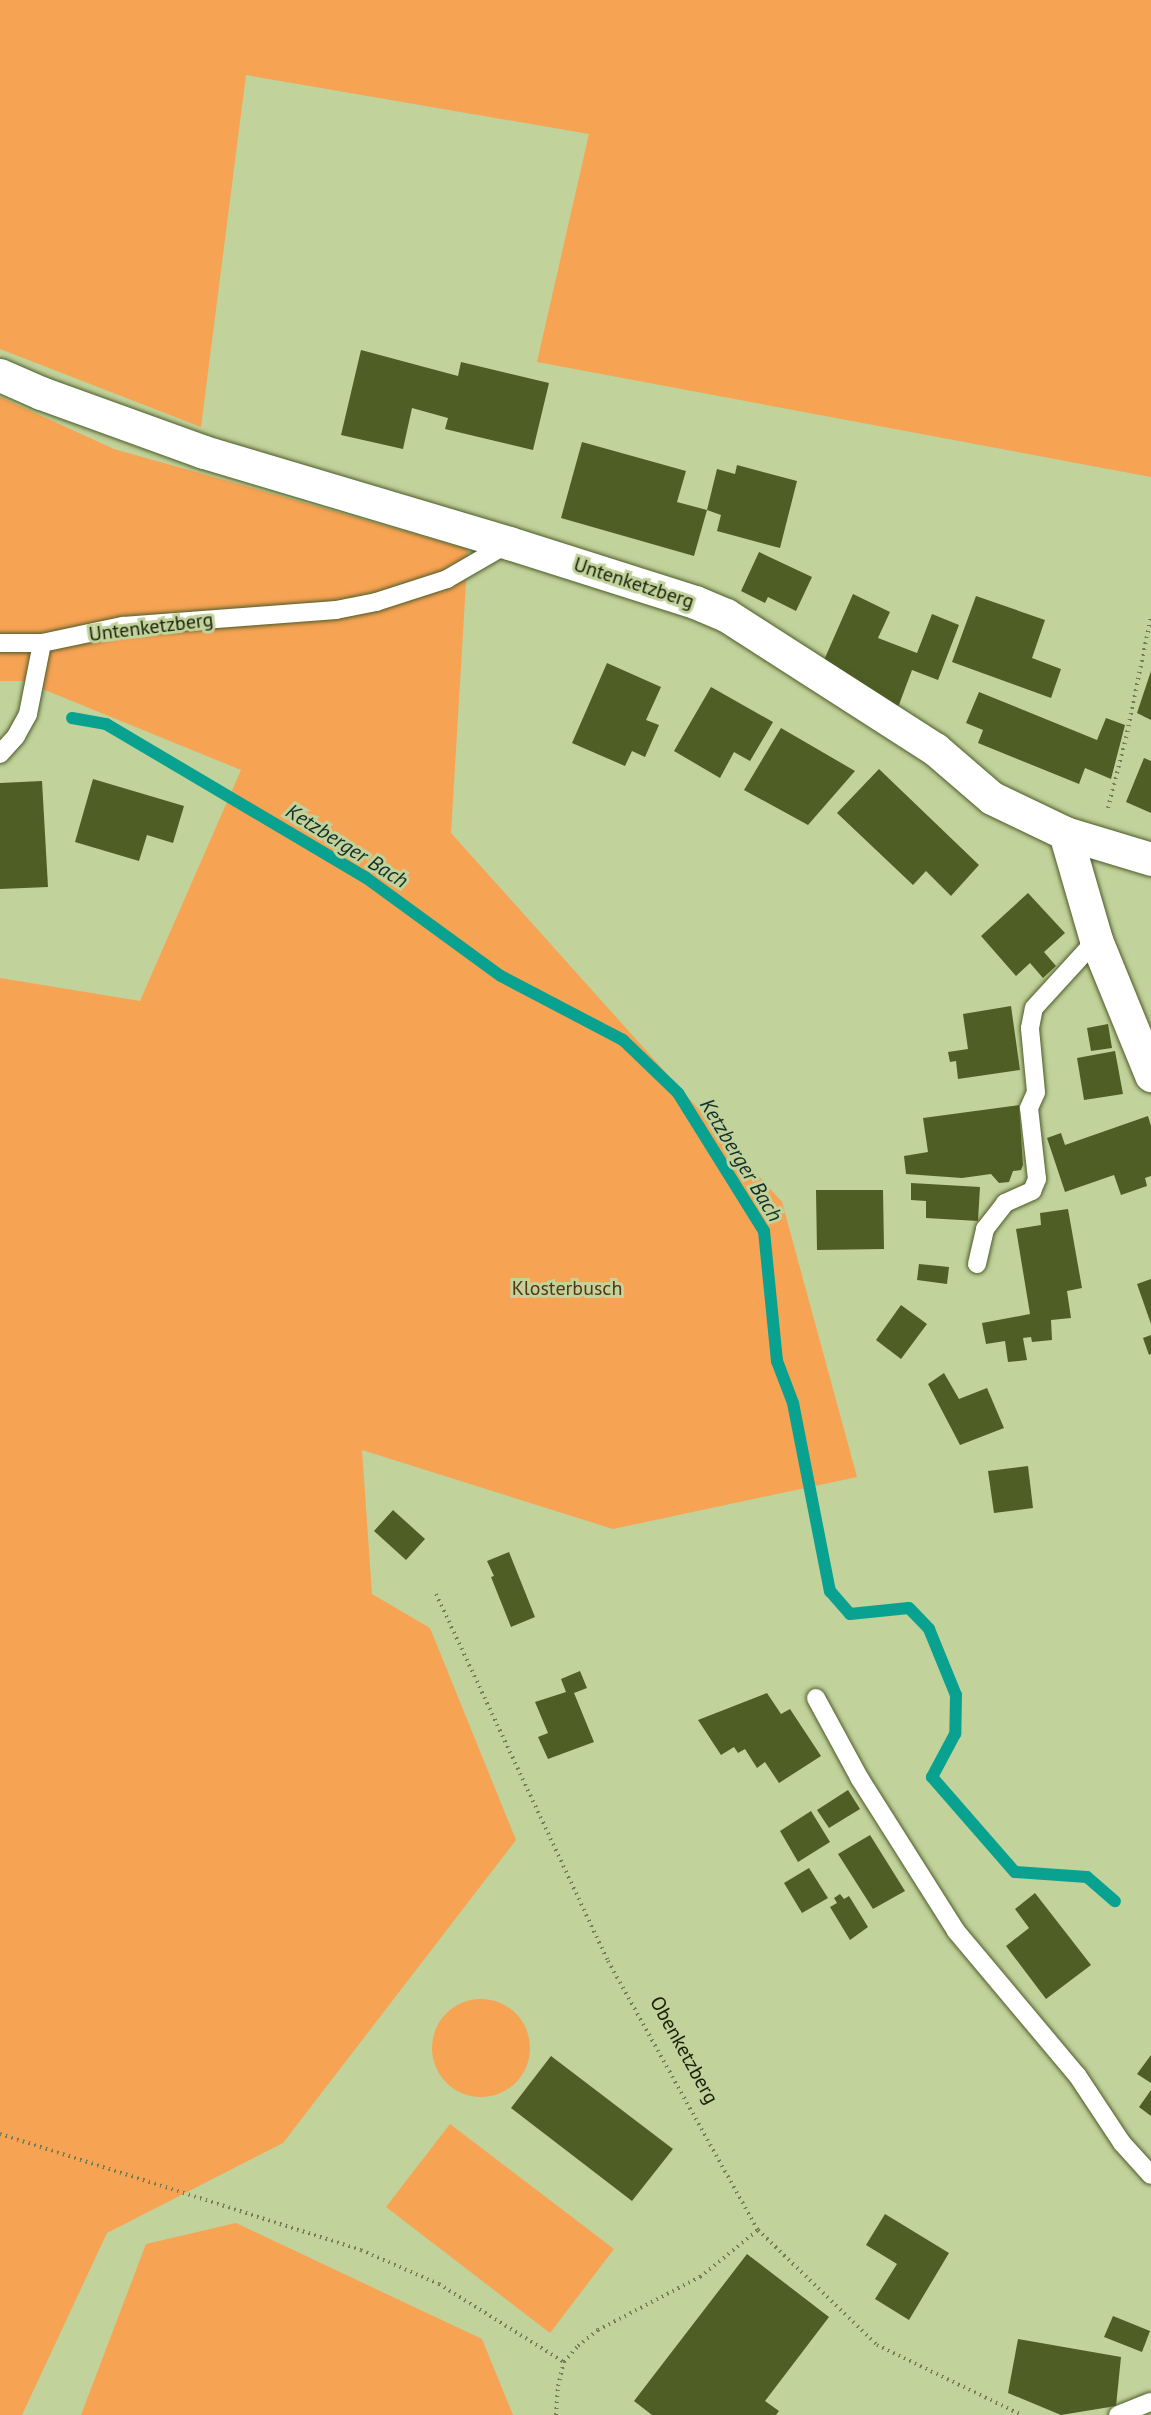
<!DOCTYPE html>
<html>
<head>
<meta charset="utf-8">
<style>
  body { margin:0 }
  #map { position:relative; width:1151px; height:2415px; overflow:hidden; background:#c1d29b; font-family:"PT Sans",sans-serif }
  div>[style] { position:absolute }
  .green>* { inset:0; background:#f7a354 }
  .round { border-radius:50% }
  .stream>* { height:12px; margin:-6px; padding:0 6px; transform-origin:6px; border-radius:6px; background:#09a190 }
  .building>* { inset:0; background:#4f5e24 }
  .path>* { height:4px; margin-top:-2px; transform-origin:0; background:repeating-linear-gradient(90deg,#717d56 0 1.5px,transparent 0 6px) }
  .roads { filter:drop-shadow(0 0 2px #4d5b28) drop-shadow(0 0 2px #4d5b28) }
  .service>* { height:18px; margin:-9px; padding:0 9px; transform-origin:9px; border-radius:9px; background:#fff }
  .minor>* { height:33px; margin:-16.5px; padding:0 16.5px; transform-origin:16.5px; border-radius:16.5px; background:#fff }
  span { translate:-50% -50%; white-space:nowrap; text-align:center; line-height:1.15; -webkit-text-stroke:6px #c1d29b; paint-order:stroke }
  .street-label { font-size:20px; color:#1a200a }
  .park-label { font-size:20px; color:#563412 }
  .water-label { font-size:21px; color:#142f2a; font-style:italic }
</style>
</head>
<body>
<div id="map">
  <div class="green">
    <div style="clip-path:polygon(0 0,1151px 0,1151px 477px,537px 362px,589px 134px,246px 75px,201px 427px,0 349px)"></div>
    <div style="clip-path:polygon(0 397px,114px 449px,468px 549px,451px 833px,782px 1202px,857px 1477px,613px 1529px,362px 1450px,372px 1594px,430px 1628px,516px 1840px,283px 2143px,107px 2233px,22px 2415px,0 2415px,0 978px,140px 1001px,241px 770px,23px 681px,0 681px)"></div>
    <div class="round" style="left:432px;top:1999px;width:98px;height:98px"></div>
    <div style="clip-path:polygon(450px 2124px,614px 2249px,550px 2333px,386px 2207px)"></div>
    <div style="clip-path:polygon(236px 2223px,482px 2339px,513px 2415px,81px 2415px,146px 2244px)"></div>
  </div>
  <div class="stream">
    <div style="left:72px;top:718px;width:35px;rotate:10deg"></div>
    <div style="left:106px;top:724px;width:301px;rotate:30.6deg"></div>
    <div style="left:365px;top:877px;width:168px;rotate:36.1deg"></div>
    <div style="left:501px;top:976px;width:138px;rotate:27.7deg"></div>
    <div style="left:623px;top:1040px;width:76px;rotate:43.9deg"></div>
    <div style="left:678px;top:1093px;width:163px;rotate:58.1deg"></div>
    <div style="left:764px;top:1231px;width:131px;rotate:84.3deg"></div>
    <div style="left:777px;top:1361px;width:45px;rotate:69.1deg"></div>
    <div style="left:793px;top:1403px;width:192px;rotate:78.9deg"></div>
    <div style="left:830px;top:1591px;width:30px;rotate:49deg"></div>
    <div style="left:850px;top:1614px;width:59px;rotate:-5.8deg"></div>
    <div style="left:909px;top:1608px;width:29px;rotate:46deg"></div>
    <div style="left:929px;top:1629px;width:71px;rotate:67.8deg"></div>
    <div style="left:956px;top:1695px;width:39px;rotate:91deg"></div>
    <div style="left:955px;top:1734px;width:49px;rotate:118.1deg"></div>
    <div style="left:932px;top:1777px;width:126px;rotate:48.9deg"></div>
    <div style="left:1015px;top:1872px;width:72px;rotate:4deg"></div>
    <div style="left:1087px;top:1877px;width:37px;rotate:41deg"></div>
  </div>
  <div class="building">
    <div style="clip-path:polygon(361px 350px,458px 376px,461px 362px,549px 383px,533px 450px,445px 429px,448px 418px,412px 408px,403px 449px,341px 435px)"></div>
    <div style="clip-path:polygon(582px 442px,686px 471px,677px 502px,707px 510px,694px 556px,561px 518px)"></div>
    <div style="clip-path:polygon(737px 465px,797px 481px,780px 548px,717px 531px,721px 515px,707px 510px,717px 469px,735px 474px)"></div>
    <div style="clip-path:polygon(759px 552px,812px 577px,796px 611px,768px 597px,765px 603px,741px 591px)"></div>
    <div style="clip-path:polygon(853px 594px,890px 612px,878px 638px,917px 653px,932px 614px,959px 625px,938px 680px,912px 670px,897px 710px,821px 667px)"></div>
    <div style="clip-path:polygon(976px 596px,1045px 620px,1032px 658px,1061px 669px,1051px 698px,952px 662px)"></div>
    <div style="clip-path:polygon(607px 663px,661px 687px,646px 720px,659px 725px,645px 757px,632px 751px,625px 766px,572px 743px)"></div>
    <div style="clip-path:polygon(1151px 671px,1151px 720px,1137px 713px)"></div>
    <div style="clip-path:polygon(711px 687px,773px 722px,750px 761px,734px 752px,720px 778px,674px 751px)"></div>
    <div style="clip-path:polygon(979px 692px,1097px 740px,1106px 718px,1125px 725px,1111px 779px,1085px 768px,1079px 784px,978px 743px,983px 730px,966px 723px)"></div>
    <div style="clip-path:polygon(781px 728px,855px 771px,808px 825px,744px 790px)"></div>
    <div style="clip-path:polygon(1144px 758px,1151px 761px,1151px 813px,1126px 802px)"></div>
    <div style="clip-path:polygon(879px 769px,979px 865px,951px 896px,926px 871px,913px 885px,837px 813px)"></div>
    <div style="clip-path:polygon(93px 779px,184px 806px,173px 843px,147px 835px,139px 861px,75px 842px)"></div>
    <div style="clip-path:polygon(42px 781px,48px 887px,0 889px,0 783px)"></div>
    <div style="clip-path:polygon(1028px 893px,1065px 933px,1044px 952px,1056px 966px,1043px 978px,1030px 963px,1016px 976px,981px 936px)"></div>
    <div style="clip-path:polygon(1011px 1006px,1020px 1070px,958px 1079px,956px 1061px,950px 1062px,948px 1052px,968px 1049px,963px 1014px)"></div>
    <div style="clip-path:polygon(1108px 1024px,1112px 1048px,1091px 1051px,1087px 1028px)"></div>
    <div style="clip-path:polygon(1115px 1051px,1123px 1094px,1084px 1100px,1077px 1058px)"></div>
    <div style="clip-path:polygon(1019px 1105px,1023px 1165px,1021px 1170px,1013px 1171px,1009px 1182px,999px 1183px,991px 1174px,962px 1178px,906px 1174px,904px 1156px,928px 1152px,923px 1118px)"></div>
    <div style="clip-path:polygon(1148px 1116px,1151px 1126px,1151px 1176px,1145px 1178px,1147px 1186px,1121px 1195px,1114px 1175px,1065px 1192px,1047px 1138px,1061px 1133px,1065px 1145px)"></div>
    <div style="clip-path:polygon(911px 1183px,980px 1187px,978px 1221px,926px 1218px,926px 1201px,911px 1200px)"></div>
    <div style="clip-path:polygon(816px 1190px,883px 1190px,884px 1249px,817px 1250px)"></div>
    <div style="clip-path:polygon(1068px 1209px,1082px 1288px,1067px 1291px,1071px 1318px,1051px 1320px,1052px 1340px,1032px 1342px,1031px 1337px,1023px 1338px,1027px 1360px,1008px 1362px,1005px 1341px,986px 1344px,982px 1323px,1030px 1314px,1016px 1229px,1041px 1225px,1040px 1213px)"></div>
    <div style="clip-path:polygon(919px 1264px,949px 1267px,947px 1284px,917px 1280px)"></div>
    <div style="clip-path:polygon(1151px 1279px,1151px 1324px,1137px 1284px)"></div>
    <div style="clip-path:polygon(901px 1305px,927px 1324px,901px 1359px,876px 1340px)"></div>
    <div style="clip-path:polygon(1151px 1335px,1151px 1354px,1149px 1355px,1143px 1338px)"></div>
    <div style="clip-path:polygon(944px 1373px,959px 1399px,987px 1388px,1004px 1428px,960px 1445px,928px 1384px)"></div>
    <div style="clip-path:polygon(1028px 1466px,1033px 1508px,994px 1513px,988px 1471px)"></div>
    <div style="clip-path:polygon(393px 1510px,425px 1539px,406px 1560px,374px 1531px)"></div>
    <div style="clip-path:polygon(509px 1552px,535px 1617px,511px 1627px,491px 1577px,494px 1576px,487px 1561px)"></div>
    <div style="clip-path:polygon(580px 1671px,587px 1688px,574px 1693px,594px 1742px,548px 1759px,538px 1737px,548px 1733px,535px 1702px,566px 1692px,561px 1679px)"></div>
    <div style="clip-path:polygon(767px 1693px,781px 1714px,790px 1709px,821px 1756px,779px 1783px,765px 1762px,757px 1768px,745px 1749px,738px 1753px,734px 1747px,721px 1755px,698px 1720px)"></div>
    <div style="clip-path:polygon(848px 1790px,860px 1809px,829px 1828px,817px 1810px)"></div>
    <div style="clip-path:polygon(811px 1811px,830px 1842px,798px 1862px,780px 1831px)"></div>
    <div style="clip-path:polygon(870px 1835px,905px 1891px,873px 1909px,838px 1854px)"></div>
    <div style="clip-path:polygon(809px 1868px,828px 1898px,802px 1913px,784px 1883px)"></div>
    <div style="clip-path:polygon(1035px 1893px,1091px 1965px,1046px 1999px,1006px 1946px,1029px 1928px,1015px 1909px)"></div>
    <div style="clip-path:polygon(840px 1894px,844px 1899px,849px 1896px,868px 1927px,850px 1940px,830px 1907px,837px 1903px,834px 1898px)"></div>
    <div style="clip-path:polygon(1151px 2055px,1151px 2083px,1137px 2074px)"></div>
    <div style="clip-path:polygon(551px 2056px,673px 2149px,632px 2201px,511px 2108px)"></div>
    <div style="clip-path:polygon(1151px 2090px,1151px 2116px,1139px 2107px)"></div>
    <div style="clip-path:polygon(885px 2214px,949px 2253px,909px 2320px,875px 2299px,897px 2264px,866px 2245px)"></div>
    <div style="clip-path:polygon(747px 2254px,829px 2317px,765px 2401px,779px 2411px,776px 2415px,652px 2415px,634px 2401px)"></div>
    <div style="clip-path:polygon(1113px 2316px,1150px 2331px,1142px 2352px,1104px 2337px)"></div>
    <div style="clip-path:polygon(1018px 2339px,1121px 2357px,1116px 2406px,1061px 2415px,1008px 2393px)"></div>
  </div>
  <div class="path">
    <div style="left:1108px;top:808px;width:72px;rotate:-75.6deg"></div>
    <div style="left:1126px;top:738px;width:125px;rotate:-78.4deg"></div>
    <div style="left:436px;top:1594px;width:405px;rotate:64.9deg"></div>
    <div style="left:608px;top:1961px;width:308px;rotate:60.9deg"></div>
    <div style="left:758px;top:2230px;width:165px;rotate:44deg"></div>
    <div style="left:877px;top:2345px;width:161px;rotate:25.8deg"></div>
    <div style="left:0;top:2134px;width:379px;rotate:17.8deg"></div>
    <div style="left:361px;top:2250px;width:85px;rotate:23.6deg"></div>
    <div style="left:439px;top:2284px;width:147px;rotate:32deg"></div>
    <div style="left:556px;top:2415px;width:29px;rotate:-86deg"></div>
    <div style="left:558px;top:2386px;width:25px;rotate:-76deg"></div>
    <div style="left:564px;top:2362px;width:21px;rotate:-49deg"></div>
    <div style="left:578px;top:2346px;width:26px;rotate:-39deg"></div>
    <div style="left:598px;top:2330px;width:115px;rotate:-27.5deg"></div>
    <div style="left:700px;top:2277px;width:75px;rotate:-39deg"></div>
  </div>
  <div class="roads">
    <div class="service">
      <div style="left:0;top:643px;width:42px"></div>
      <div style="left:42px;top:643px;width:83px;rotate:-11.9deg"></div>
      <div style="left:123px;top:626px;width:214px;rotate:-4.3deg"></div>
      <div style="left:336px;top:610px;width:41px;rotate:-11.3deg"></div>
      <div style="left:376px;top:602px;width:75px;rotate:-17.9deg"></div>
      <div style="left:447px;top:579px;width:72px;rotate:-30.1deg"></div>
      <div style="left:0;top:754px;width:24px;rotate:-48deg"></div>
      <div style="left:16px;top:736px;width:25px;rotate:-61deg"></div>
      <div style="left:28px;top:714px;width:72px;rotate:-78.8deg"></div>
      <div style="left:977px;top:1264px;width:36px;rotate:-77deg"></div>
      <div style="left:985px;top:1229px;width:33px;rotate:-52deg"></div>
      <div style="left:1005px;top:1203px;width:30px;rotate:-24deg"></div>
      <div style="left:1032px;top:1191px;width:13px;rotate:-67deg"></div>
      <div style="left:1037px;top:1179px;width:71px;rotate:-96.4deg"></div>
      <div style="left:1029px;top:1108px;width:17px;rotate:-66deg"></div>
      <div style="left:1036px;top:1092px;width:64px;rotate:-95.4deg"></div>
      <div style="left:1030px;top:1028px;width:20px;rotate:-79deg"></div>
      <div style="left:1034px;top:1008px;width:92px;rotate:-47.6deg"></div>
      <div style="left:816px;top:1698px;width:92px;rotate:61.5deg"></div>
      <div style="left:860px;top:1779px;width:180px;rotate:57.7deg"></div>
      <div style="left:956px;top:1931px;width:188px;rotate:50deg"></div>
      <div style="left:1077px;top:2075px;width:82px;rotate:56.5deg"></div>
      <div style="left:1122px;top:2143px;width:43px;rotate:47.8deg"></div>
      <div style="left:1118px;top:2415px;width:35px;rotate:-22deg"></div>
    </div>
    <div class="minor">
      <div style="left:0;top:375px;width:45px;rotate:23.7deg"></div>
      <div style="left:41px;top:393px;width:173px;rotate:19.9deg"></div>
      <div style="left:204px;top:452px;width:318px;rotate:16.6deg"></div>
      <div style="left:509px;top:543px;width:195px;rotate:17.6deg"></div>
      <div style="left:695px;top:602px;width:34px;rotate:23deg"></div>
      <div style="left:726px;top:615px;width:248px;rotate:32.7deg"></div>
      <div style="left:935px;top:749px;width:75px;rotate:40.7deg"></div>
      <div style="left:992px;top:798px;width:81px;rotate:25.6deg"></div>
      <div style="left:1065px;top:833px;width:90px;rotate:16.8deg"></div>
      <div style="left:1065px;top:833px;width:111px;rotate:73.8deg"></div>
      <div style="left:1096px;top:940px;width:146px;rotate:67.8deg"></div>
    </div>
  </div>
  <div class="street-label">
    <span style="left:634px;top:583px;rotate:18deg">Untenketzberg</span>
    <span style="left:151px;top:627px;rotate:-7deg">Untenketzberg</span>
    <span style="left:684px;top:2050px;rotate:61deg">Obenketzberg</span>
  </div>
  <div class="park-label">
    <span style="left:567px;top:1288px">Klosterbusch</span>
  </div>
  <div class="water-label">
    <span style="left:347px;top:846px;rotate:32deg">Ketzberger Bach</span>
    <span style="left:741px;top:1160px;rotate:59deg">Ketzberger Bach</span>
  </div>
</div>
</body>
</html>
